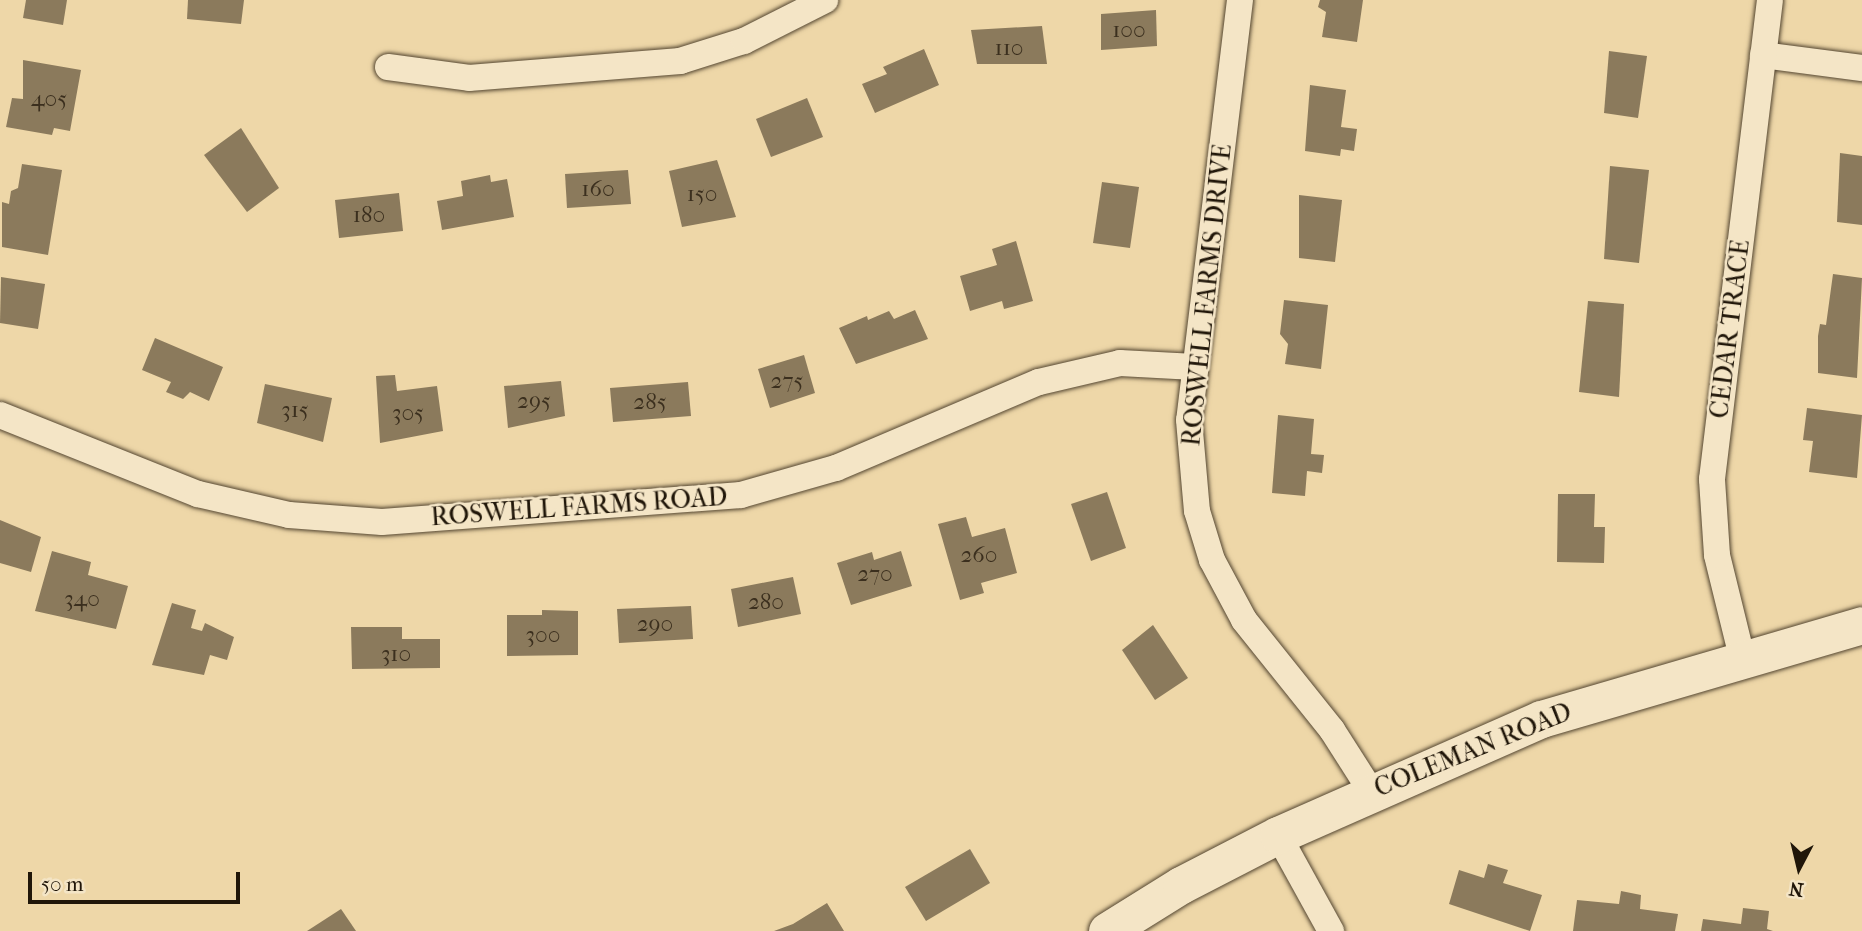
<!DOCTYPE html>
<html>
<head>
<meta charset="utf-8">
<style>
  body { margin:0 }
  #map { position:relative; width:1862px; height:931px; overflow:hidden; background:#eed7a8; font-family:"IM FELL French Canon",serif }
  div>[style] { position:absolute }
  .building>* { inset:0; background:#8b7a5c }
  .roads { filter:drop-shadow(0 0 2px #544631) drop-shadow(0 0 2px #544631) }
  .street>* { height:26px; margin:-13px; padding:0 13px; transform-origin:13px; border-radius:13px; background:#f4e5c6 }
  .secondary>* { height:37px; margin:-18.5px; padding:0 18.5px; transform-origin:18.5px; border-radius:18.5px; background:#f4e5c6 }
  span { translate:-50% -50%; white-space:nowrap; text-align:center; line-height:1.15; -webkit-text-stroke:5px #f4e5c6; paint-order:stroke }
  .number-label { font-size:23px; color:#3b2f1e }
  .number-label span { -webkit-text-stroke-width:0 }
  .street-label { font-size:26px; color:#201609 }
  .north { position:absolute; left:1764px; top:833px; width:70px; height:70px; -webkit-text-stroke:5px #f4e5c6; paint-order:stroke; rotate:187deg; font-size:19px; font-weight:700; line-height:28px; text-align:center; color:#201609 }
  .north::after { content:''; display:block; margin:auto; width:24px; height:32px; background:#201609; clip-path:polygon(50% 0,100% 100%,50% 72%,0 100%) }
  .scale { position:absolute; left:28px; top:872px; width:212px; height:32px; box-sizing:border-box; border:4px solid #201609; border-top:0; padding-left:9px; font-size:21px; line-height:24px; white-space:nowrap; color:#201609; -webkit-text-stroke:5px #f4e5c6; paint-order:stroke }
</style>
</head>
<body>
<div id="map">
  <div class="building">
    <div style="clip-path:polygon(26px 0,67px 0,63px 25px,23px 18px)"></div>
    <div style="clip-path:polygon(188px 0,244px 0,241px 24px,187px 19px)"></div>
    <div style="clip-path:polygon(1320px 0,1363px 0,1357px 42px,1322px 37px,1326px 12px,1318px 7px)"></div>
    <div style="clip-path:polygon(1156px 10px,1157px 46px,1101px 50px,1101px 14px)"></div>
    <div style="clip-path:polygon(1042px 26px,1047px 64px,977px 64px,971px 30px)"></div>
    <div style="clip-path:polygon(924px 49px,939px 85px,875px 113px,862px 84px,887px 74px,883px 67px)"></div>
    <div style="clip-path:polygon(1609px 51px,1647px 56px,1638px 118px,1604px 113px)"></div>
    <div style="clip-path:polygon(23px 60px,81px 70px,70px 131px,54px 128px,52px 135px,6px 127px,12px 98px,23px 99px)"></div>
    <div style="clip-path:polygon(1310px 85px,1346px 90px,1341px 127px,1357px 129px,1354px 151px,1341px 149px,1340px 156px,1305px 151px)"></div>
    <div style="clip-path:polygon(807px 98px,823px 137px,771px 157px,756px 119px)"></div>
    <div style="clip-path:polygon(241px 128px,279px 188px,247px 212px,204px 155px)"></div>
    <div style="clip-path:polygon(1840px 153px,1862px 156px,1862px 225px,1837px 222px)"></div>
    <div style="clip-path:polygon(717px 160px,736px 217px,682px 227px,669px 171px)"></div>
    <div style="clip-path:polygon(22px 164px,62px 170px,48px 255px,2px 247px,2px 202px,9px 204px,11px 191px,18px 188px)"></div>
    <div style="clip-path:polygon(1610px 166px,1649px 170px,1639px 263px,1604px 259px)"></div>
    <div style="clip-path:polygon(628px 170px,631px 204px,567px 208px,565px 174px)"></div>
    <div style="clip-path:polygon(490px 175px,491px 182px,507px 179px,514px 217px,442px 230px,437px 201px,463px 196px,461px 181px)"></div>
    <div style="clip-path:polygon(1102px 182px,1139px 187px,1130px 248px,1093px 243px)"></div>
    <div style="clip-path:polygon(399px 193px,403px 231px,339px 238px,335px 200px)"></div>
    <div style="clip-path:polygon(1299px 195px,1342px 200px,1335px 262px,1299px 258px)"></div>
    <div style="clip-path:polygon(1016px 241px,1033px 301px,1004px 309px,1002px 301px,970px 311px,960px 276px,997px 265px,992px 249px)"></div>
    <div style="clip-path:polygon(1833px 274px,1862px 278px,1857px 378px,1818px 373px,1818px 336px,1820px 324px,1826px 325px)"></div>
    <div style="clip-path:polygon(1px 277px,45px 284px,38px 329px,0 323px)"></div>
    <div style="clip-path:polygon(1284px 300px,1328px 305px,1321px 369px,1285px 364px,1288px 344px,1280px 334px)"></div>
    <div style="clip-path:polygon(1588px 301px,1624px 304px,1619px 397px,1579px 392px)"></div>
    <div style="clip-path:polygon(915px 310px,928px 339px,856px 364px,839px 328px,867px 316px,868px 320px,889px 311px,894px 319px)"></div>
    <div style="clip-path:polygon(155px 338px,223px 367px,209px 401px,190px 392px,183px 399px,166px 392px,171px 382px,142px 370px)"></div>
    <div style="clip-path:polygon(804px 355px,815px 393px,770px 408px,758px 369px)"></div>
    <div style="clip-path:polygon(395px 375px,397px 391px,437px 386px,443px 431px,380px 443px,376px 376px)"></div>
    <div style="clip-path:polygon(561px 381px,565px 416px,508px 428px,504px 386px)"></div>
    <div style="clip-path:polygon(688px 382px,691px 416px,613px 422px,610px 388px)"></div>
    <div style="clip-path:polygon(265px 384px,332px 398px,323px 442px,257px 423px)"></div>
    <div style="clip-path:polygon(1807px 408px,1862px 415px,1857px 478px,1809px 472px,1813px 441px,1803px 440px)"></div>
    <div style="clip-path:polygon(1278px 415px,1314px 419px,1311px 454px,1324px 455px,1322px 473px,1307px 471px,1305px 496px,1272px 493px)"></div>
    <div style="clip-path:polygon(1107px 492px,1126px 548px,1091px 561px,1071px 504px)"></div>
    <div style="clip-path:polygon(1558px 494px,1595px 494px,1594px 527px,1605px 527px,1604px 563px,1557px 562px)"></div>
    <div style="clip-path:polygon(966px 517px,972px 537px,1005px 528px,1017px 573px,981px 583px,984px 593px,960px 600px,938px 524px)"></div>
    <div style="clip-path:polygon(0 520px,41px 537px,31px 572px,0 563px)"></div>
    <div style="clip-path:polygon(52px 551px,91px 562px,88px 575px,128px 586px,116px 629px,35px 611px)"></div>
    <div style="clip-path:polygon(901px 551px,912px 586px,851px 605px,837px 563px,872px 552px,874px 560px)"></div>
    <div style="clip-path:polygon(793px 577px,801px 614px,738px 627px,731px 589px)"></div>
    <div style="clip-path:polygon(172px 603px,196px 610px,191px 628px,202px 631px,205px 623px,234px 637px,227px 660px,210px 655px,204px 675px,152px 665px)"></div>
    <div style="clip-path:polygon(691px 606px,693px 639px,619px 643px,617px 609px)"></div>
    <div style="clip-path:polygon(542px 610px,578px 611px,578px 655px,507px 656px,507px 615px,542px 615px)"></div>
    <div style="clip-path:polygon(1153px 625px,1188px 678px,1155px 700px,1122px 650px)"></div>
    <div style="clip-path:polygon(351px 627px,402px 627px,402px 639px,440px 639px,440px 668px,352px 669px)"></div>
    <div style="clip-path:polygon(970px 849px,990px 883px,926px 921px,905px 887px)"></div>
    <div style="clip-path:polygon(1488px 864px,1508px 870px,1503px 883px,1542px 895px,1530px 931px,1449px 904px,1459px 870px,1484px 878px)"></div>
    <div style="clip-path:polygon(1621px 891px,1641px 895px,1640px 909px,1678px 914px,1675px 931px,1573px 931px,1577px 900px,1619px 904px)"></div>
    <div style="clip-path:polygon(827px 903px,844px 931px,774px 931px,793px 924px)"></div>
    <div style="clip-path:polygon(1743px 908px,1769px 911px,1767px 929px,1773px 931px,1701px 931px,1703px 919px,1741px 924px)"></div>
    <div style="clip-path:polygon(341px 909px,356px 931px,307px 931px)"></div>
  </div>
  <div class="roads">
    <div class="street">
      <div style="left:1240px;top:0;width:423px;rotate:96.9deg"></div>
      <div style="left:1189px;top:420px;width:91px;rotate:85deg"></div>
      <div style="left:1197px;top:511px;width:51px;rotate:73deg"></div>
      <div style="left:1212px;top:560px;width:68px;rotate:61.9deg"></div>
      <div style="left:1244px;top:620px;width:141px;rotate:51.3deg"></div>
      <div style="left:1332px;top:730px;width:72px;rotate:57.4deg"></div>
      <div style="left:1763px;top:55px;width:100px;rotate:7.5deg"></div>
      <div style="left:388px;top:67px;width:82px;rotate:7.7deg"></div>
      <div style="left:469px;top:78px;width:212px;rotate:-4.6deg"></div>
      <div style="left:680px;top:61px;width:67px;rotate:-17.4deg"></div>
      <div style="left:744px;top:41px;width:91px;rotate:-26.8deg"></div>
      <div style="left:0;top:415px;width:213px;rotate:21.8deg"></div>
      <div style="left:198px;top:494px;width:93px;rotate:13deg"></div>
      <div style="left:289px;top:515px;width:93px;rotate:4.3deg"></div>
      <div style="left:382px;top:522px;width:360px;rotate:-4.3deg"></div>
      <div style="left:741px;top:495px;width:99px;rotate:-15.9deg"></div>
      <div style="left:836px;top:468px;width:220px;rotate:-23deg"></div>
      <div style="left:1039px;top:382px;width:83px;rotate:-13.2deg"></div>
      <div style="left:1120px;top:363px;width:75px;rotate:3.1deg"></div>
      <div style="left:1742px;top:657px;width:105px;rotate:-103.8deg"></div>
      <div style="left:1717px;top:555px;width:76px;rotate:-93.8deg"></div>
      <div style="left:1712px;top:479px;width:482px;rotate:-83.1deg"></div>
      <div style="left:1278px;top:835px;width:110px;rotate:61.1deg"></div>
    </div>
    <div class="secondary">
      <div style="left:1107px;top:931px;width:87px;rotate:-31.9deg"></div>
      <div style="left:1181px;top:885px;width:109px;rotate:-27.3deg"></div>
      <div style="left:1278px;top:835px;width:287px;rotate:-23.8deg"></div>
      <div style="left:1541px;top:719px;width:334px;rotate:-16.3deg"></div>
    </div>
  </div>
  <div class="number-label">
    <span style="left:1129px;top:30px">100</span>
    <span style="left:1009px;top:48px">110</span>
    <span style="left:49px;top:99px">405</span>
    <span style="left:598px;top:189px">160</span>
    <span style="left:702px;top:194px">150</span>
    <span style="left:369px;top:215px">180</span>
    <span style="left:787px;top:381px">275</span>
    <span style="left:534px;top:401px">295</span>
    <span style="left:650px;top:402px">285</span>
    <span style="left:295px;top:410px">315</span>
    <span style="left:408px;top:413px">305</span>
    <span style="left:979px;top:555px">260</span>
    <span style="left:875px;top:574px">270</span>
    <span style="left:82px;top:599px">340</span>
    <span style="left:766px;top:602px">280</span>
    <span style="left:655px;top:624px">290</span>
    <span style="left:543px;top:635px">300</span>
    <span style="left:396px;top:654px">310</span>
  </div>
  <div class="street-label">
    <span style="left:1207px;top:295px;rotate:-84deg">ROSWELL FARMS DRIVE</span>
    <span style="left:1730px;top:329px;rotate:-83deg">CEDAR TRACE</span>
    <span style="left:579px;top:507px;rotate:-4deg">ROSWELL FARMS ROAD</span>
    <span style="left:1473px;top:750px;rotate:-22deg">COLEMAN ROAD</span>
  </div>
  <div class="north">N</div>
  <div class="scale">50 m</div>
</div>
</body>
</html>
